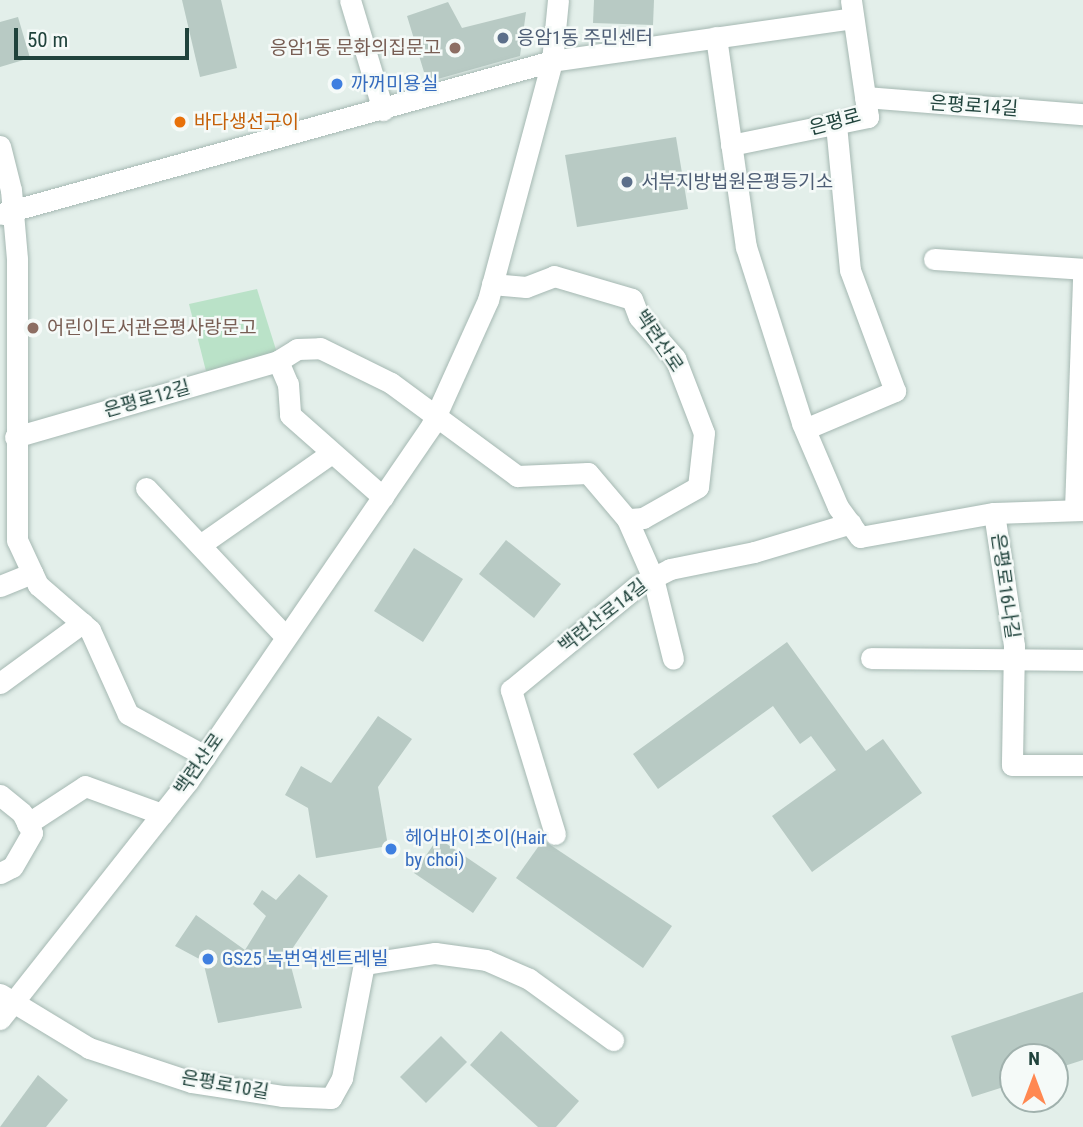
<!DOCTYPE html>
<html>
<head>
<meta charset="utf-8">
<style>
  body { margin:0 }
  #map { position:relative; width:1083px; height:1127px; overflow:hidden; background:#e3efea; font-family:"Roboto Condensed","Noto Sans KR",sans-serif }
  div>[style] { position:absolute }
  .green>* { inset:0; background:#bae2c8 }
  .building>* { inset:0; background:#b8cac4 }
  .roads { filter:drop-shadow(0 0 2px #a5b8b2) drop-shadow(0 0 2px #a5b8b2) }
  .minor>* { height:21px; margin:-10.5px; padding:0 10.5px; transform-origin:10.5px; border-radius:10.5px; background:#fff }
  .secondary>* { height:21px; margin:-10.5px; padding:0 10.5px; transform-origin:10.5px; border-radius:10.5px; background:#fff }
  .dots>* { width:19px; height:19px; translate:-50% -50%; box-sizing:border-box; border:4px solid #f5faf8; border-radius:50% }
  span { translate:-50% -50%; white-space:nowrap; text-align:center; line-height:1.15; -webkit-text-stroke:5px #f5faf8; paint-order:stroke }
  .service-label { font-size:19px; color:#4e5e75 }
  .left { translate:0 -50%; text-align:left }
  .education-label { font-size:19px; color:#785e54 }
  .right { translate:-100% -50%; text-align:right }
  .shop-label { font-size:19px; color:#366cbe }
  .street-label { font-size:19px; color:#20433c }
  .food-label { font-size:19px; color:#c56008 }
  .north { position:absolute; left:999px; top:1043px; width:70px; height:70px; box-sizing:border-box; background:#f5faf8; border:2px solid #a0b1ad; border-radius:50%; rotate:0deg; font-size:19px; font-weight:700; line-height:28px; text-align:center; color:#20433c }
  .north::after { content:''; display:block; margin:auto; width:24px; height:32px; background:#ff8851; clip-path:polygon(50% 0,100% 100%,50% 72%,0 100%) }
  .scale { position:absolute; left:14px; top:28px; width:175px; height:32px; box-sizing:border-box; border:4px solid #20433c; border-top:0; padding-left:9px; font-size:21px; line-height:24px; white-space:nowrap; color:#20433c; -webkit-text-stroke:5px #f5faf8; paint-order:stroke }
</style>
</head>
<body>
<div id="map">
  <div class="green">
    <div style="clip-path:polygon(257px 289px,277px 353px,207px 375px,189px 304px)"></div>
  </div>
  <div class="building">
    <div style="clip-path:polygon(182px 0,221px 0,237px 68px,200px 77px)"></div>
    <div style="clip-path:polygon(594px 0,654px 0,653px 25px,593px 23px)"></div>
    <div style="clip-path:polygon(448px 2px,462px 28px,526px 12px,520px 56px,427px 82px,407px 16px)"></div>
    <div style="clip-path:polygon(18px 17px,30px 58px,0 67px,0 22px)"></div>
    <div style="clip-path:polygon(676px 137px,688px 209px,577px 227px,565px 155px)"></div>
    <div style="clip-path:polygon(506px 540px,561px 584px,534px 618px,479px 574px)"></div>
    <div style="clip-path:polygon(414px 548px,463px 579px,423px 642px,374px 611px)"></div>
    <div style="clip-path:polygon(787px 642px,866px 751px,883px 739px,922px 793px,812px 872px,772px 816px,836px 770px,811px 736px,800px 744px,773px 706px,658px 789px,633px 754px)"></div>
    <div style="clip-path:polygon(378px 716px,412px 739px,378px 787px,388px 846px,316px 858px,308px 808px,285px 795px,301px 766px,331px 783px)"></div>
    <div style="clip-path:polygon(438px 838px,497px 878px,473px 913px,414px 873px)"></div>
    <div style="clip-path:polygon(543px 840px,672px 926px,643px 968px,516px 878px)"></div>
    <div style="clip-path:polygon(299px 874px,328px 896px,288px 955px,302px 1008px,218px 1023px,203px 961px,175px 946px,196px 915px,245px 950px,266px 916px,253px 904px,262px 890px,276px 900px)"></div>
    <div style="clip-path:polygon(1083px 992px,1083px 1060px,1055px 1069px,1055px 1057px,1013px 1057px,1013px 1084px,972px 1097px,951px 1036px)"></div>
    <div style="clip-path:polygon(501px 1031px,579px 1101px,556px 1127px,538px 1127px,470px 1065px)"></div>
    <div style="clip-path:polygon(441px 1036px,467px 1062px,426px 1103px,400px 1077px)"></div>
    <div style="clip-path:polygon(38px 1075px,68px 1100px,46px 1127px,0 1127px)"></div>
  </div>
  <div class="roads">
    <div class="minor">
      <div style="left:350px;top:0;width:115px;rotate:73.3deg"></div>
      <div style="left:716px;top:37px;width:212px;rotate:81.9deg"></div>
      <div style="left:746px;top:247px;width:185px;rotate:72.3deg"></div>
      <div style="left:802px;top:423px;width:91px;rotate:66.8deg"></div>
      <div style="left:838px;top:507px;width:37px;rotate:54deg"></div>
      <div style="left:860px;top:537px;width:136px;rotate:-10.2deg"></div>
      <div style="left:994px;top:513px;width:89px;rotate:-1.9deg"></div>
      <div style="left:865px;top:97px;width:219px;rotate:4.5deg"></div>
      <div style="left:731px;top:145px;width:140px;rotate:-11.6deg"></div>
      <div style="left:868px;top:117px;width:118px;rotate:-98.3deg"></div>
      <div style="left:0;top:146px;width:45px;rotate:76deg"></div>
      <div style="left:11px;top:190px;width:69px;rotate:85deg"></div>
      <div style="left:17px;top:259px;width:281px;rotate:90deg"></div>
      <div style="left:17px;top:540px;width:50px;rotate:65deg"></div>
      <div style="left:38px;top:585px;width:69px;rotate:40.9deg"></div>
      <div style="left:90px;top:630px;width:92px;rotate:65.7deg"></div>
      <div style="left:128px;top:714px;width:88px;rotate:28.6deg"></div>
      <div style="left:0;top:214px;width:573px;rotate:-15.49deg"></div>
      <div style="left:552px;top:61px;width:304px;rotate:-8.1deg"></div>
      <div style="left:934px;top:259px;width:149px;rotate:3.8deg"></div>
      <div style="left:492px;top:284px;width:34px;rotate:5deg"></div>
      <div style="left:526px;top:287px;width:30px;rotate:-21deg"></div>
      <div style="left:554px;top:276px;width:81px;rotate:16.4deg"></div>
      <div style="left:632px;top:299px;width:19px;rotate:69deg"></div>
      <div style="left:639px;top:317px;width:55px;rotate:48.7deg"></div>
      <div style="left:675px;top:358px;width:80px;rotate:68.9deg"></div>
      <div style="left:704px;top:433px;width:54px;rotate:96.3deg"></div>
      <div style="left:698px;top:487px;width:63px;rotate:150.6deg"></div>
      <div style="left:643px;top:518px;width:16px;rotate:176deg"></div>
      <div style="left:278px;top:361px;width:25px;rotate:67deg"></div>
      <div style="left:288px;top:384px;width:31px;rotate:86deg"></div>
      <div style="left:290px;top:415px;width:124px;rotate:41.4deg"></div>
      <div style="left:805px;top:429px;width:98px;rotate:-22.9deg"></div>
      <div style="left:895px;top:391px;width:129px;rotate:-110.4deg"></div>
      <div style="left:850px;top:270px;width:147px;rotate:-95.5deg"></div>
      <div style="left:15px;top:437px;width:274px;rotate:-16.1deg"></div>
      <div style="left:278px;top:361px;width:22px;rotate:-32deg"></div>
      <div style="left:297px;top:349px;width:23px;rotate:-2deg"></div>
      <div style="left:320px;top:348px;width:79px;rotate:26.2deg"></div>
      <div style="left:391px;top:383px;width:157px;rotate:36.4deg"></div>
      <div style="left:517px;top:476px;width:71px;rotate:-2.4deg"></div>
      <div style="left:588px;top:473px;width:60px;rotate:49.7deg"></div>
      <div style="left:627px;top:519px;width:64px;rotate:66.2deg"></div>
      <div style="left:653px;top:578px;width:83px;rotate:76.1deg"></div>
      <div style="left:146px;top:488px;width:204px;rotate:46.8deg"></div>
      <div style="left:1075px;top:509px;width:231px;rotate:-88deg"></div>
      <div style="left:994px;top:513px;width:134px;rotate:81.4deg"></div>
      <div style="left:1014px;top:646px;width:119px;rotate:91deg"></div>
      <div style="left:1012px;top:765px;width:71px"></div>
      <div style="left:200px;top:545px;width:159px;rotate:-35deg"></div>
      <div style="left:0;top:586px;width:35px;rotate:-22deg"></div>
      <div style="left:871px;top:658px;width:212px;rotate:0.5deg"></div>
      <div style="left:0;top:683px;width:102px;rotate:-36.2deg"></div>
      <div style="left:0;top:795px;width:28px;rotate:39deg"></div>
      <div style="left:22px;top:813px;width:22px;rotate:63deg"></div>
      <div style="left:32px;top:833px;width:39px;rotate:120deg"></div>
      <div style="left:12px;top:867px;width:13px;rotate:153deg"></div>
      <div style="left:27px;top:824px;width:69px;rotate:-33.2deg"></div>
      <div style="left:85px;top:786px;width:82px;rotate:20deg"></div>
      <div style="left:555px;top:834px;width:151px;rotate:-107deg"></div>
      <div style="left:511px;top:690px;width:163px;rotate:-39.5deg"></div>
      <div style="left:637px;top:586px;width:37px;rotate:-27deg"></div>
      <div style="left:670px;top:569px;width:86px;rotate:-11.4deg"></div>
      <div style="left:754px;top:552px;width:101px;rotate:-16.6deg"></div>
      <div style="left:0;top:994px;width:104px;rotate:31.2deg"></div>
      <div style="left:89px;top:1048px;width:108px;rotate:18.3deg"></div>
      <div style="left:192px;top:1082px;width:91px;rotate:8.8deg"></div>
      <div style="left:282px;top:1096px;width:49px;rotate:2.3deg"></div>
      <div style="left:331px;top:1098px;width:23px;rotate:-61deg"></div>
      <div style="left:342px;top:1078px;width:116px;rotate:-79.1deg"></div>
      <div style="left:364px;top:964px;width:72px;rotate:-8.8deg"></div>
      <div style="left:435px;top:953px;width:51px;rotate:7.8deg"></div>
      <div style="left:486px;top:960px;width:47px;rotate:23.8deg"></div>
      <div style="left:529px;top:979px;width:104px;rotate:36deg"></div>
    </div>
    <div class="secondary">
      <div style="left:0;top:1019px;width:303px;rotate:-51.7deg"></div>
      <div style="left:188px;top:781px;width:432px;rotate:-55.6deg"></div>
      <div style="left:432px;top:424px;width:136px;rotate:-65.7deg"></div>
      <div style="left:488px;top:300px;width:247px;rotate:-75deg"></div>
      <div style="left:552px;top:61px;width:61px;rotate:-84.4deg"></div>
    </div>
  </div>
  <div class="dots">
    <div style="left:503px;top:38px;background:#5c6f8a"></div>
    <div style="left:455px;top:48px;background:#8d6e63"></div>
    <div style="left:337px;top:84px;background:#3f7fe0"></div>
    <div style="left:180px;top:122px;background:#e8710a"></div>
    <div style="left:627px;top:182px;background:#5c6f8a"></div>
    <div style="left:33px;top:328px;background:#8d6e63"></div>
    <div style="left:391px;top:849px;background:#3f7fe0"></div>
    <div style="left:208px;top:959px;background:#3f7fe0"></div>
  </div>
  <div class="service-label">
    <span class="left" style="left:517px;top:38px">응암1동 주민센터</span>
    <span class="left" style="left:641px;top:182px">서부지방법원은평등기소</span>
  </div>
  <div class="education-label">
    <span class="right" style="left:441px;top:48px">응암1동 문화의집문고</span>
    <span class="left" style="left:47px;top:328px">어린이도서관은평사랑문고</span>
  </div>
  <div class="shop-label">
    <span class="left" style="left:351px;top:84px">까꺼미용실</span>
    <span class="left" style="left:405px;top:849px">헤어바이초이(Hair<br>by choi)</span>
    <span class="left" style="left:222px;top:959px">GS25 녹번역센트레빌</span>
  </div>
  <div class="street-label">
    <span style="left:974px;top:106px;rotate:4deg">은평로14길</span>
    <span style="left:835px;top:122px;rotate:-15deg">은평로</span>
    <span style="left:659px;top:341px;rotate:56deg">백련산로</span>
    <span style="left:147px;top:399px;rotate:-16deg">은평로12길</span>
    <span style="left:1005px;top:586px;rotate:82deg">은평로16나길</span>
    <span style="left:603px;top:616px;rotate:-38deg">백련산로14길</span>
    <span style="left:199px;top:764px;rotate:-55deg">백련산로</span>
    <span style="left:225px;top:1085px;rotate:10deg">은평로10길</span>
  </div>
  <div class="food-label">
    <span class="left" style="left:194px;top:122px">바다생선구이</span>
  </div>
  <div class="north">N</div>
  <div class="scale">50 m</div>
</div>
</body>
</html>
